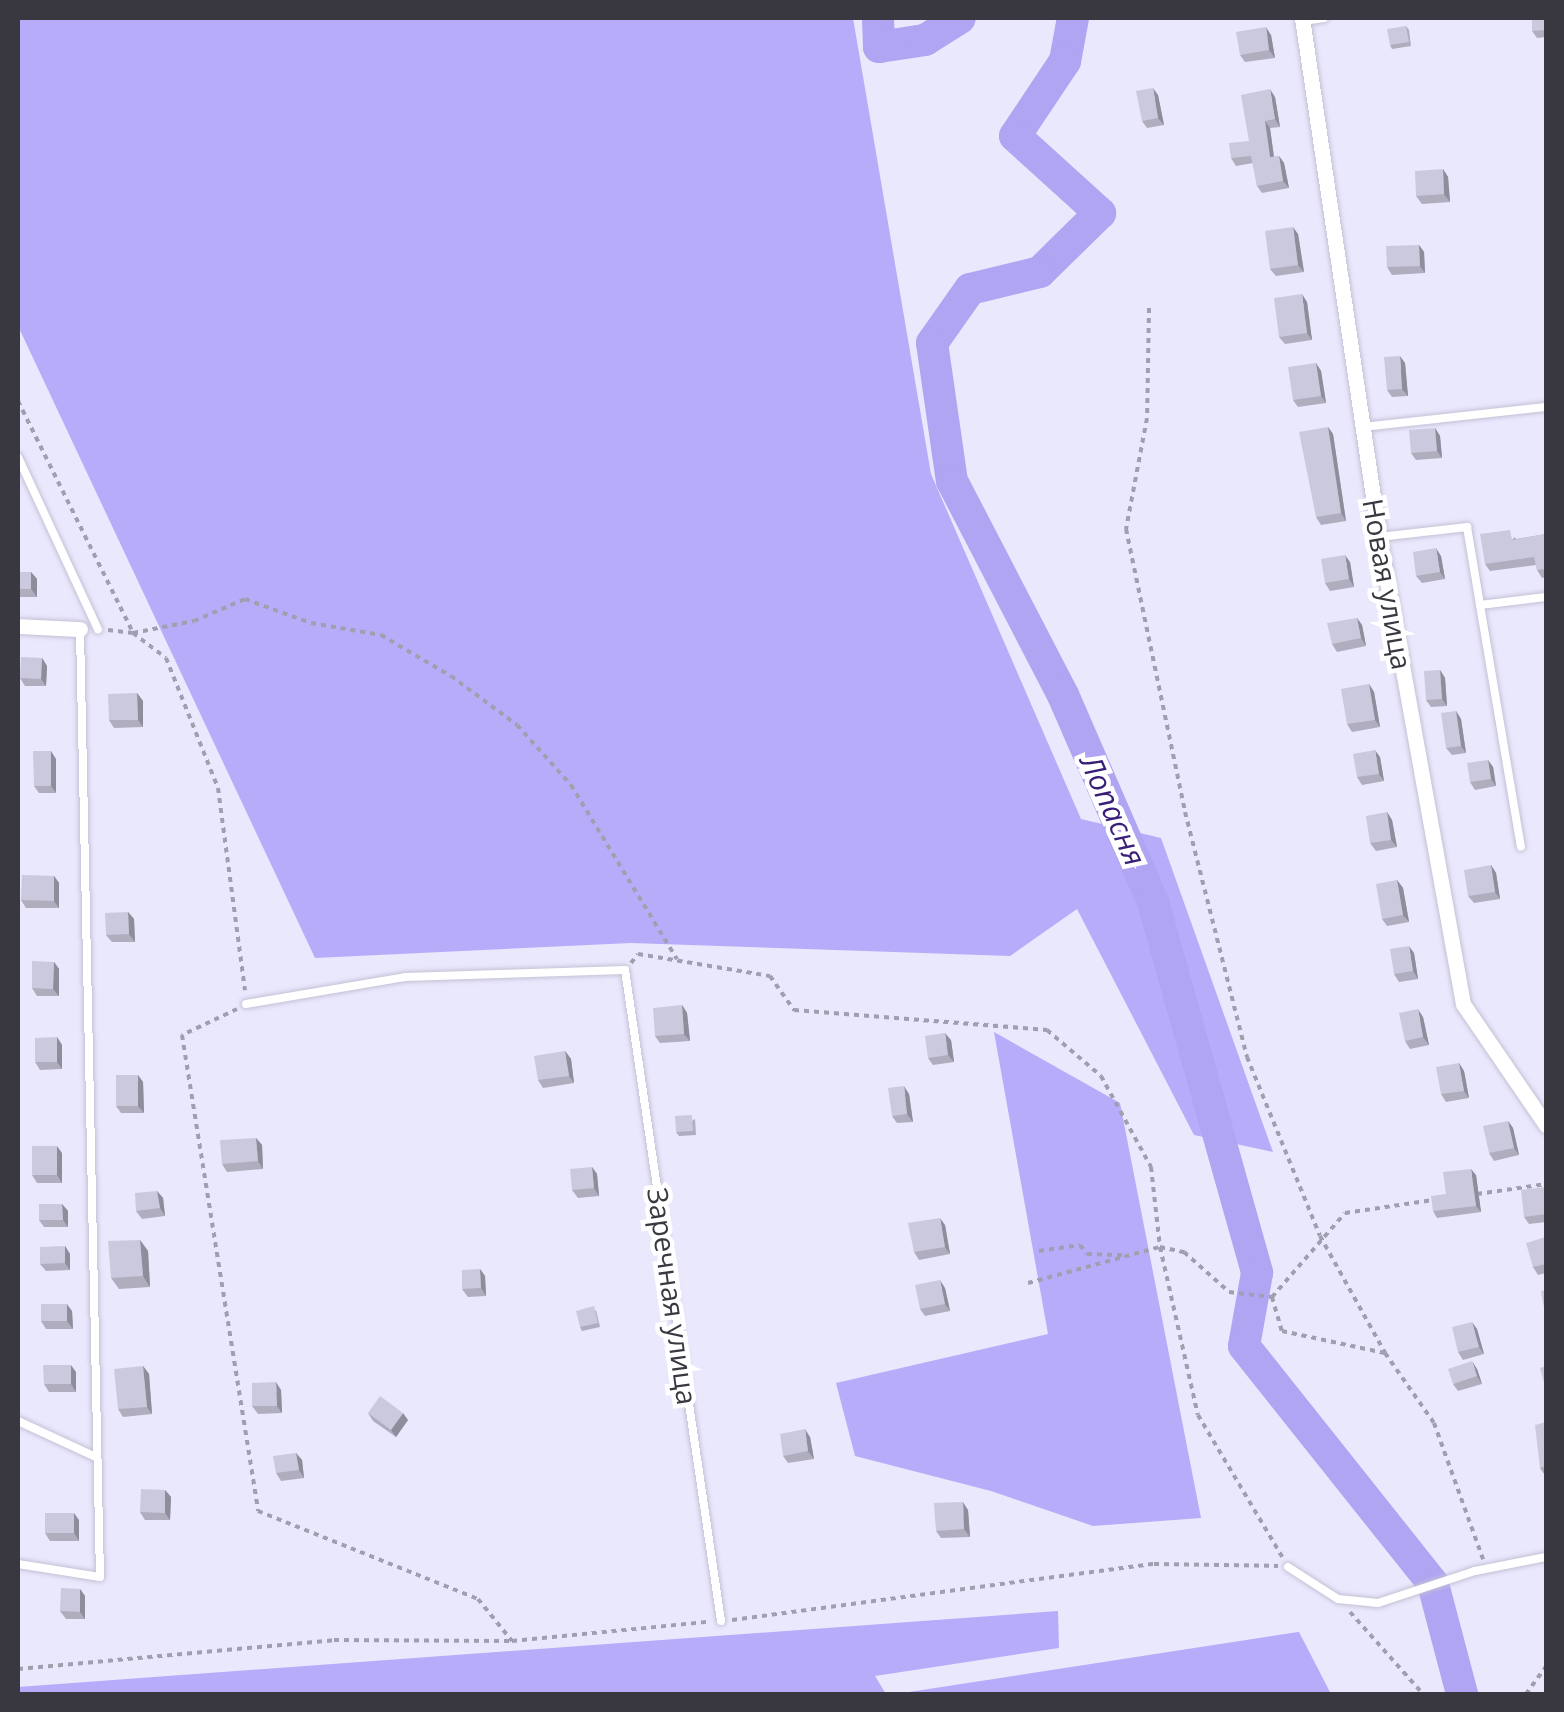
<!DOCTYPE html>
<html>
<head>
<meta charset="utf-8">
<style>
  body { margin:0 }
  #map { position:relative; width:1564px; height:1712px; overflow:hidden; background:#eae8fd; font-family:"Open Sans",sans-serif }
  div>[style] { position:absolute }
  .forest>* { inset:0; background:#b7acfa }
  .river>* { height:32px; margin:-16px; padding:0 16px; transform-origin:16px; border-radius:16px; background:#afa5f2 }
  .path>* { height:4px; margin-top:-2px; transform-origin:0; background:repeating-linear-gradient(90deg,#a09faf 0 5px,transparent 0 10px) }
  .roads { filter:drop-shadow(0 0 2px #c3c1d5) drop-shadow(0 0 2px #c3c1d5) }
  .service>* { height:8px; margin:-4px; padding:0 4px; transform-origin:4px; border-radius:4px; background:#fff }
  .minor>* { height:15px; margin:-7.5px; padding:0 7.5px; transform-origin:7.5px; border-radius:7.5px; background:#fff }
  .wall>* { inset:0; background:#afadbe }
  .shaded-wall>* { inset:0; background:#8e8d9b }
  .building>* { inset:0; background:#cbc9dd }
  span { translate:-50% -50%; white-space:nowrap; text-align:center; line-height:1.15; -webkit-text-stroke:9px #fff; paint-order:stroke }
  .street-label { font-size:28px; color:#393841 }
  .water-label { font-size:30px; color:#381e76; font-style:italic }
  .frame { position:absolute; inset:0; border:20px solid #393841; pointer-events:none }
</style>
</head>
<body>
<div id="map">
  <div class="forest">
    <div style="clip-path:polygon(18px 18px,853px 18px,931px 474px,1081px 819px,1161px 838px,1273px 1152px,1194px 1135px,1077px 909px,1010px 956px,631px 943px,315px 958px,18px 326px)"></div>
    <div style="clip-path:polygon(994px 1032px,1120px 1103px,1201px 1518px,1093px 1526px,991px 1491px,855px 1456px,836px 1383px,1048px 1334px)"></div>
    <div style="clip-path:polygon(1058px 1611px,1059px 1648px,875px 1676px,886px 1694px,18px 1694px,18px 1687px)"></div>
    <div style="clip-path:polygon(1299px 1632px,1331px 1694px,896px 1694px,1298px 1632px)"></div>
  </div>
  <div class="river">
    <div style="left:878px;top:18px;width:29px;rotate:88deg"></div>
    <div style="left:879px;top:47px;width:47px;rotate:-8.7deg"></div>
    <div style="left:925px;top:40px;width:41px;rotate:-32.2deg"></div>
    <div style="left:1073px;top:18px;width:44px;rotate:100.5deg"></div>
    <div style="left:1065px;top:61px;width:90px;rotate:123.7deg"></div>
    <div style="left:1015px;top:136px;width:115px;rotate:42.2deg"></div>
    <div style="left:1100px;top:213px;width:84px;rotate:135.5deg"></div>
    <div style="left:1040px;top:272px;width:72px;rotate:166.3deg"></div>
    <div style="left:970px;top:289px;width:66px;rotate:125.1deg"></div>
    <div style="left:932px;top:343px;width:139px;rotate:81.8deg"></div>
    <div style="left:952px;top:481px;width:241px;rotate:62.6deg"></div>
    <div style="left:1063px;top:695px;width:226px;rotate:66.5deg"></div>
    <div style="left:1153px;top:902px;width:385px;rotate:74.3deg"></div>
    <div style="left:1257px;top:1273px;width:74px;rotate:100.1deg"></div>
    <div style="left:1244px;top:1346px;width:304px;rotate:51.5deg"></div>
    <div style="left:1433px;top:1584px;width:114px;rotate:75.2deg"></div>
  </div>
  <div class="path">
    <div style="left:1149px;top:308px;width:110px;rotate:91deg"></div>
    <div style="left:1147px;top:418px;width:113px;rotate:100.7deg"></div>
    <div style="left:1126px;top:529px;width:289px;rotate:78.2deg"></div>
    <div style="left:1185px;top:812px;width:253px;rotate:75.8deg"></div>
    <div style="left:1247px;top:1057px;width:193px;rotate:67.8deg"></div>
    <div style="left:1320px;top:1236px;width:134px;rotate:60.9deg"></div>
    <div style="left:1385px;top:1353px;width:85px;rotate:55deg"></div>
    <div style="left:1434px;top:1423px;width:145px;rotate:70.2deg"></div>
    <div style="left:18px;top:401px;width:259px;rotate:63.6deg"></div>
    <div style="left:133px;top:633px;width:62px;rotate:-11.1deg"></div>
    <div style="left:194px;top:621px;width:56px;rotate:-23.3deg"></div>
    <div style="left:245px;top:599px;width:70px;rotate:20deg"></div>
    <div style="left:311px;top:623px;width:71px;rotate:9.7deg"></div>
    <div style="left:381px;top:635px;width:81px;rotate:30.4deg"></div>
    <div style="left:451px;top:676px;width:82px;rotate:36.6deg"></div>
    <div style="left:517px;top:725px;width:81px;rotate:48deg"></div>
    <div style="left:571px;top:785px;width:204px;rotate:58.7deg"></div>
    <div style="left:108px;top:630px;width:25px;rotate:7deg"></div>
    <div style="left:133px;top:633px;width:41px;rotate:37.1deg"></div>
    <div style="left:166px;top:658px;width:140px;rotate:68.2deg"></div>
    <div style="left:218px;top:788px;width:204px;rotate:82.4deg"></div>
    <div style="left:631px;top:963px;width:11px;rotate:-52deg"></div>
    <div style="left:638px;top:954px;width:134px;rotate:9.5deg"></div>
    <div style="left:770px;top:976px;width:42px;rotate:54.8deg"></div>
    <div style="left:794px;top:1010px;width:254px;rotate:4.5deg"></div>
    <div style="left:1047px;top:1030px;width:71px;rotate:40.4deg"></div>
    <div style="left:1101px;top:1076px;width:104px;rotate:61.2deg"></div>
    <div style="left:1151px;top:1167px;width:81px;rotate:83.6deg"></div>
    <div style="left:1160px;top:1247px;width:172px;rotate:77.3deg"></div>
    <div style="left:1198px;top:1415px;width:166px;rotate:59.3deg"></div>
    <div style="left:237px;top:1009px;width:61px;rotate:154.7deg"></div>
    <div style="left:182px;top:1035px;width:482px;rotate:80.9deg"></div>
    <div style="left:258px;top:1511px;width:237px;rotate:21.8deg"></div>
    <div style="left:478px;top:1599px;width:54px;rotate:51deg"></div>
    <div style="left:512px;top:1641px;width:196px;rotate:-5.6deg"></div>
    <div style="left:1477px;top:1194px;width:70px;rotate:-8.2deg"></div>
    <div style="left:1039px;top:1251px;width:41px;rotate:-8.3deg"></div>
    <div style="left:1080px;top:1245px;width:11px;rotate:52deg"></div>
    <div style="left:1087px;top:1254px;width:37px;rotate:2deg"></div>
    <div style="left:1028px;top:1283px;width:137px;rotate:-15.3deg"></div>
    <div style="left:1160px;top:1247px;width:25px;rotate:12deg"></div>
    <div style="left:1184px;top:1252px;width:60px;rotate:41.6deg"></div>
    <div style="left:1229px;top:1292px;width:43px;rotate:6.6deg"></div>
    <div style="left:1272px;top:1297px;width:111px;rotate:-49deg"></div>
    <div style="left:1345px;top:1213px;width:89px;rotate:-8.4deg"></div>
    <div style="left:1272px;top:1297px;width:35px;rotate:74deg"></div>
    <div style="left:1282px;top:1331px;width:105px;rotate:12.1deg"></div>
    <div style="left:1350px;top:1612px;width:110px;rotate:48.3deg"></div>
    <div style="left:732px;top:1620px;width:426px;rotate:-7.6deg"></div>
    <div style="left:1154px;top:1564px;width:124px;rotate:0.9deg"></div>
    <div style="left:18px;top:1669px;width:317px;rotate:-5.2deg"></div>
    <div style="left:334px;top:1640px;width:177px;rotate:0.3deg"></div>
    <div style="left:1526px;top:1694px;width:34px;rotate:-54deg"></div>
  </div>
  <div class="roads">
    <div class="service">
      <div style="left:1303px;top:21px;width:21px;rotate:-8deg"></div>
      <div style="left:1362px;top:427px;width:185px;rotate:-6.2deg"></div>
      <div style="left:18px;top:457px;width:190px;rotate:65.1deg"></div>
      <div style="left:1379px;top:537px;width:89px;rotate:-6.5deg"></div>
      <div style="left:1467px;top:527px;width:79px;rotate:80.5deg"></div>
      <div style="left:1480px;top:605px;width:66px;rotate:-6.9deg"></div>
      <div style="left:1480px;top:605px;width:245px;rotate:80.4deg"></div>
      <div style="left:246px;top:1004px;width:161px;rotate:-9.6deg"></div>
      <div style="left:405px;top:977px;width:220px;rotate:-1.8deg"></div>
      <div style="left:625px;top:970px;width:658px;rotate:81.61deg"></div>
      <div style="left:18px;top:1421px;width:86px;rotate:24.8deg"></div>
      <div style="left:18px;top:1564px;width:83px;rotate:9deg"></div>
      <div style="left:100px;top:1577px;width:947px;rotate:-91.21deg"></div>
      <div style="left:1288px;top:1567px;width:59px;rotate:32.6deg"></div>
      <div style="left:1338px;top:1599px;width:40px;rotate:5.7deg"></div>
      <div style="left:1378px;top:1603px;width:102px;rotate:-18.3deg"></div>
      <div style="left:1475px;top:1571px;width:72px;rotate:-11.2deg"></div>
    </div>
    <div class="minor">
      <div style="left:1302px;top:18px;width:525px;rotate:81.56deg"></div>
      <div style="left:1379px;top:537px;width:474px;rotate:79.8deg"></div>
      <div style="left:1463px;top:1004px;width:147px;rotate:55.6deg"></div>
      <div style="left:18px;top:626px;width:62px;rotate:2.8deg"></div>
    </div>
  </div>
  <div class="wall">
    <div style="clip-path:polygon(1546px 18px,1546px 37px,1537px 38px,1532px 31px)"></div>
    <div style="clip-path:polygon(1406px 26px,1409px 30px,1411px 46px,1392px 49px,1390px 45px)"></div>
    <div style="clip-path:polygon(1271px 35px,1275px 58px,1245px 62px,1240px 55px)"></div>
    <div style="clip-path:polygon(1158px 95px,1164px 125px,1147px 128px,1142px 121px)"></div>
    <div style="clip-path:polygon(1275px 97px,1280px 127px,1270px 128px,1274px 157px,1279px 156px,1284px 163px,1289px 188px,1262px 193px,1257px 186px,1253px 163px,1236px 166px,1231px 158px,1249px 141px)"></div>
    <div style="clip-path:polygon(1443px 169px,1448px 177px,1450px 202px,1422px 204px,1416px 196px)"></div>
    <div style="clip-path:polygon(1298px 234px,1304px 272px,1276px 276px,1270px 269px)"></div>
    <div style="clip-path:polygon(1419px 245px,1424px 252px,1425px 273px,1392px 275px,1387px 267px)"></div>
    <div style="clip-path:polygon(1307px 302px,1312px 340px,1285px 344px,1279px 337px)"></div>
    <div style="clip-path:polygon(1316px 363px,1321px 371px,1326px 403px,1298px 407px,1293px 400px)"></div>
    <div style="clip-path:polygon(1405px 363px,1408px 396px,1392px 397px,1387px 390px)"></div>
    <div style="clip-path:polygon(1328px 427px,1333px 434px,1346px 521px,1321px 525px,1316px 517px)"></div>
    <div style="clip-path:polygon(1435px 428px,1440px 436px,1442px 458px,1416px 460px,1411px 453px)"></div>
    <div style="clip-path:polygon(1546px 534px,1546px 577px,1542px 578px,1537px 570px,1536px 565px,1490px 571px,1485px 564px,1515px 537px,1516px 539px)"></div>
    <div style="clip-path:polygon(1441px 556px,1445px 579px,1422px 583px,1416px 576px)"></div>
    <div style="clip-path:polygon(1350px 562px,1354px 587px,1330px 591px,1325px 583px)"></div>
    <div style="clip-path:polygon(18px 572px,31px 572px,37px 579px,37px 597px,18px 597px)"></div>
    <div style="clip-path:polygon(1357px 618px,1362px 625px,1366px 646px,1337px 652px,1332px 644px)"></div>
    <div style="clip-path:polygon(42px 658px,47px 666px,46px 686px,25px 686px,20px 678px)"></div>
    <div style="clip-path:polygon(1440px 670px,1445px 678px,1447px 706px,1431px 707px,1426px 700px)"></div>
    <div style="clip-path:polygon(1369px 684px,1374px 692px,1380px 727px,1352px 732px,1347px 724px)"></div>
    <div style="clip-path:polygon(137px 693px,143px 701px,143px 727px,114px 728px,109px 720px)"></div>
    <div style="clip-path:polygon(1456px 711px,1461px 719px,1466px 753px,1452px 755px,1446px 748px)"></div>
    <div style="clip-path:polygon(1380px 757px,1384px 781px,1362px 785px,1357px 777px)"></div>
    <div style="clip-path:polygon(56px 759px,56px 793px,39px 793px,34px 786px)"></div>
    <div style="clip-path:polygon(1488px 760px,1493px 767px,1496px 786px,1475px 790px,1470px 782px)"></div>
    <div style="clip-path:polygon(1387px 812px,1392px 820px,1397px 847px,1376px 851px,1370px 843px)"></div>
    <div style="clip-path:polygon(1491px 865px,1496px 873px,1500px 899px,1474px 903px,1468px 896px)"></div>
    <div style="clip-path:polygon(54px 876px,59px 883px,59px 908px,26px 908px,21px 900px)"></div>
    <div style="clip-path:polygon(1397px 880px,1403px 888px,1409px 922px,1387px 926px,1382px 919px)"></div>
    <div style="clip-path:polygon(128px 912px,134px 919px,135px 942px,112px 942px,106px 935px)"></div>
    <div style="clip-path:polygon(1414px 953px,1418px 979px,1399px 982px,1394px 974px)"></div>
    <div style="clip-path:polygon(54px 962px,59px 969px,59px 996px,37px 996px,32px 988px)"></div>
    <div style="clip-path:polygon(682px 1005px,687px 1013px,690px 1041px,660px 1043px,655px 1036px)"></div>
    <div style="clip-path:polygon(1423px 1017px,1429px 1045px,1410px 1049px,1405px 1041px)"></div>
    <div style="clip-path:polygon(57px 1037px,62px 1045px,62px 1069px,40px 1070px,35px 1062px)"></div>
    <div style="clip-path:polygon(951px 1040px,954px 1062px,933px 1065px,928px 1058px)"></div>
    <div style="clip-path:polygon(565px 1051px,571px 1059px,574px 1083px,543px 1088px,538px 1080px)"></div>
    <div style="clip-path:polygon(1459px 1063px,1464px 1071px,1469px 1098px,1446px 1102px,1441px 1094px)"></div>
    <div style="clip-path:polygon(138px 1075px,143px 1082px,144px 1113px,121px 1113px,116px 1106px)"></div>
    <div style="clip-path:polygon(909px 1094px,913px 1122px,897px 1123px,892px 1116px)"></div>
    <div style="clip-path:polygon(695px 1119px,696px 1135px,679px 1136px,676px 1132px)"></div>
    <div style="clip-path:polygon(1508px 1121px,1513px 1128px,1519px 1155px,1494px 1161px,1489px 1153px)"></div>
    <div style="clip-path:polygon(256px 1138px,262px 1145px,263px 1169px,227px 1172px,222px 1164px)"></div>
    <div style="clip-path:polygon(62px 1153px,62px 1183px,37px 1183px,32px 1175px)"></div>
    <div style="clip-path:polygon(592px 1167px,597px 1174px,599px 1196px,578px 1198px,572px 1190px)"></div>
    <div style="clip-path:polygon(1476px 1175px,1481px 1212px,1437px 1218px,1433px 1211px,1446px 1194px)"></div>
    <div style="clip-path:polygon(1546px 1187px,1546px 1222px,1529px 1224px,1524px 1217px)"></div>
    <div style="clip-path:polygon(157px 1191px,163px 1198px,165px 1216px,142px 1219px,136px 1211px)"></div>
    <div style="clip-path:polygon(62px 1204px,68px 1211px,68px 1227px,44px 1227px,39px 1220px)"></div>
    <div style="clip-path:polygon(945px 1225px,950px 1254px,919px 1260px,914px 1252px)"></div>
    <div style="clip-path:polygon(1546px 1237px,1546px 1273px,1538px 1275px,1533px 1267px)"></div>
    <div style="clip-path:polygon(140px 1240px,148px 1251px,150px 1287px,119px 1289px,111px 1278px)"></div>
    <div style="clip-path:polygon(65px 1246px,70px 1254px,70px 1270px,46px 1271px,40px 1264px)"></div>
    <div style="clip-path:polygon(480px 1269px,485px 1276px,486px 1296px,468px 1297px,462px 1289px)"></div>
    <div style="clip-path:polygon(945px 1288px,950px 1311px,925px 1316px,920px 1309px)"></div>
    <div style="clip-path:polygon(596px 1310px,600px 1327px,582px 1331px,580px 1327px)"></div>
    <div style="clip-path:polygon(72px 1311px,73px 1329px,46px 1329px,41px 1321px)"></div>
    <div style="clip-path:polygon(1477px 1329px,1484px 1354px,1463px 1360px,1458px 1352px)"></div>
    <div style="clip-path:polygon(143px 1366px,149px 1374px,152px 1414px,123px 1417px,118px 1409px)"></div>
    <div style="clip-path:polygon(1477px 1369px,1482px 1384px,1458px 1391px,1453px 1384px)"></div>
    <div style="clip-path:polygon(76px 1372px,76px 1392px,49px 1392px,44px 1384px)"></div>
    <div style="clip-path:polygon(281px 1390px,282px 1413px,258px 1414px,252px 1406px)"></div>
    <div style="clip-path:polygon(368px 1413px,408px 1420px,396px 1437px,373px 1421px)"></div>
    <div style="clip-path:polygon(1546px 1422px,1546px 1477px,1540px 1468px)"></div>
    <div style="clip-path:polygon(810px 1437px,814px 1459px,788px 1463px,783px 1456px)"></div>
    <div style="clip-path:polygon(296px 1453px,302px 1460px,304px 1478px,281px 1481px,276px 1473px)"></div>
    <div style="clip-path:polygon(165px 1490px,171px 1497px,170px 1520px,145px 1520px,140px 1512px)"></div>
    <div style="clip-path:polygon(968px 1510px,970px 1537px,941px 1538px,936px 1531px)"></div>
    <div style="clip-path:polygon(79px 1520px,79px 1541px,50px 1541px,45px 1533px)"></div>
    <div style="clip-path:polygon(80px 1589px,85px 1596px,85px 1619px,66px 1619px,60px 1611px)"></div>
  </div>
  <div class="shaded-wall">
    <div style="clip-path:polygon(1266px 27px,1271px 35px,1275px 58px,1269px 50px)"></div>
    <div style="clip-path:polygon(1153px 88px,1158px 95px,1164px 125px,1158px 118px)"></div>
    <div style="clip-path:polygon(1270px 89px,1275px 97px,1280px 127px,1275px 119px)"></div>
    <div style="clip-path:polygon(1265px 121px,1270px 128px,1275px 165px,1270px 157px)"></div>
    <div style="clip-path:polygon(1279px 156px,1284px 163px,1289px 188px,1283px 181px)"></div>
    <div style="clip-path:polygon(1443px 169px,1448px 177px,1450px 202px,1444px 194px)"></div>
    <div style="clip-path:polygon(1293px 227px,1298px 234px,1304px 272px,1298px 265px)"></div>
    <div style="clip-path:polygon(1419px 245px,1424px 252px,1425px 273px,1420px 266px)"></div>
    <div style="clip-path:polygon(1302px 294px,1307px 302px,1312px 340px,1307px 333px)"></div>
    <div style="clip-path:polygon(1400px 356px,1405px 363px,1408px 396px,1402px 389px)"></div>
    <div style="clip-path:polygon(1316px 363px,1321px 371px,1326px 403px,1321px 396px)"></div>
    <div style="clip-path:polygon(1328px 427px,1333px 434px,1346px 521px,1341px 513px)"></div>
    <div style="clip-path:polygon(1435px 428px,1440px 436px,1442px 458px,1437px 451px)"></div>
    <div style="clip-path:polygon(1436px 548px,1441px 556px,1445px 579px,1440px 572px)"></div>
    <div style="clip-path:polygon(1345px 555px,1350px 562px,1354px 587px,1349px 579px)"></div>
    <div style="clip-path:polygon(31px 572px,37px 579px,37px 597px,31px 589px)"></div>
    <div style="clip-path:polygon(1357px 618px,1362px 625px,1366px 646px,1361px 638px)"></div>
    <div style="clip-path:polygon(42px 658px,47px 666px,46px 686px,41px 679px)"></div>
    <div style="clip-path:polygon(1440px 670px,1445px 678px,1447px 706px,1442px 699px)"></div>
    <div style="clip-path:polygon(1369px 684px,1374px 692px,1380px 727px,1375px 720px)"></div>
    <div style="clip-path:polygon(137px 693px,143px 701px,143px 727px,138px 720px)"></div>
    <div style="clip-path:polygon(1456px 711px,1461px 719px,1466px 753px,1461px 746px)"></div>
    <div style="clip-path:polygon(1375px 750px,1380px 757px,1384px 781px,1379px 774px)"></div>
    <div style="clip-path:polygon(51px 751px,56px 759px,56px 793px,51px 786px)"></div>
    <div style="clip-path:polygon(1488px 760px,1493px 767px,1496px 786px,1491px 779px)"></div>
    <div style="clip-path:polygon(1387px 812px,1392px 820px,1397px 847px,1391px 840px)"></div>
    <div style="clip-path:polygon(1491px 865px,1496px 873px,1500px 899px,1495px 892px)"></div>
    <div style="clip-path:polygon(54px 876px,59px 883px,59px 908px,54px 901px)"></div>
    <div style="clip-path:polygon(1397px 880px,1403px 888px,1409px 922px,1403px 915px)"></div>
    <div style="clip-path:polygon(128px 912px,134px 919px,135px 942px,129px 934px)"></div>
    <div style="clip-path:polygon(1409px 946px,1414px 953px,1418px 979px,1413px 971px)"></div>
    <div style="clip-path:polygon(54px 962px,59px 969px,59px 996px,53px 989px)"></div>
    <div style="clip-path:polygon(682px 1005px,687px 1013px,690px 1041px,684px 1034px)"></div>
    <div style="clip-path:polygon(1418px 1009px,1423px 1017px,1429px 1045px,1423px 1037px)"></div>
    <div style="clip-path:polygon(945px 1033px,951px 1040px,954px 1062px,948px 1055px)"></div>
    <div style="clip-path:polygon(57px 1037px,62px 1045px,62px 1069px,57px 1062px)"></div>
    <div style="clip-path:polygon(565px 1051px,571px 1059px,574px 1083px,569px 1076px)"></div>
    <div style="clip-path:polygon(1459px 1063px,1464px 1071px,1469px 1098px,1464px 1091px)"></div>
    <div style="clip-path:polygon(138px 1075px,143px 1082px,144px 1113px,138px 1106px)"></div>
    <div style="clip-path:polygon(904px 1086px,909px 1094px,913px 1122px,907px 1114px)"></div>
    <div style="clip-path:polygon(1508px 1121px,1513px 1128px,1519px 1155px,1514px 1148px)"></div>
    <div style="clip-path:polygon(256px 1138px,262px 1145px,263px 1169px,258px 1161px)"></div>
    <div style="clip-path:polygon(57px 1146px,62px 1153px,62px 1183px,57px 1175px)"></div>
    <div style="clip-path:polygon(592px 1167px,597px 1174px,599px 1196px,594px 1188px)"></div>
    <div style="clip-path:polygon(1471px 1169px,1476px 1175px,1481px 1212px,1476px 1206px)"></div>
    <div style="clip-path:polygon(157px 1191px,163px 1198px,165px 1216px,160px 1208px)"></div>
    <div style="clip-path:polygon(62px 1204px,68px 1211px,68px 1227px,63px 1220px)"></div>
    <div style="clip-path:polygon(940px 1218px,945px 1225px,950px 1254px,945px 1247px)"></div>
    <div style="clip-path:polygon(140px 1240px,148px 1251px,150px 1287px,143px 1276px)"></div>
    <div style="clip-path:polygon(65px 1246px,70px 1254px,70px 1270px,65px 1263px)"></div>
    <div style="clip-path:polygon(480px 1269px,485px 1276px,486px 1296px,481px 1288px)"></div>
    <div style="clip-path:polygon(940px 1280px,945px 1288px,950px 1311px,945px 1304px)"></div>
    <div style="clip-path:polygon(67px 1304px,72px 1311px,73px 1329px,67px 1321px)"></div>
    <div style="clip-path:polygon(1472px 1322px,1477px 1329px,1484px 1354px,1479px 1347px)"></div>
    <div style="clip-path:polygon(1472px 1361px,1477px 1369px,1482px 1384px,1477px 1376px)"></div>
    <div style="clip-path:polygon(71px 1365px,76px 1372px,76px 1392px,71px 1384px)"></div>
    <div style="clip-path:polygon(143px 1366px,149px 1374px,152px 1414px,147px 1407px)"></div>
    <div style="clip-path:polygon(276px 1382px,281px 1390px,282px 1413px,277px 1406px)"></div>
    <div style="clip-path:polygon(403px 1413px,408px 1420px,396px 1437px,391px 1430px)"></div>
    <div style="clip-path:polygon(805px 1429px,810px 1437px,814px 1459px,808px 1451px)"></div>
    <div style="clip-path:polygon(296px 1453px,302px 1460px,304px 1478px,299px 1470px)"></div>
    <div style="clip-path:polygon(165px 1490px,171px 1497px,170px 1520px,165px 1513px)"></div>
    <div style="clip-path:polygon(963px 1502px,968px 1510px,970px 1537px,964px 1529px)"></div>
    <div style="clip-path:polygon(74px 1513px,79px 1520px,79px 1541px,74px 1533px)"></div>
    <div style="clip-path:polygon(80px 1589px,85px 1596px,85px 1619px,80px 1612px)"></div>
  </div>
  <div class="building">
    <div style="clip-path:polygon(1532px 18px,1546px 18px,1546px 30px,1532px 31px)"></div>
    <div style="clip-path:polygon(1406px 26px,1409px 42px,1390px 45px,1387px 29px)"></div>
    <div style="clip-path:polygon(1266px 27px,1269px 50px,1240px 55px,1236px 32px)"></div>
    <div style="clip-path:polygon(1153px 88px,1158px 118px,1142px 121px,1136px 91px)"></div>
    <div style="clip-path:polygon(1270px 89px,1275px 119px,1265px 121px,1270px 157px,1279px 156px,1283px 181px,1257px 186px,1251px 156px,1231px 158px,1229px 143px,1249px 141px,1241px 95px)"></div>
    <div style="clip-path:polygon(1443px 169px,1444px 194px,1416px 196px,1415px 171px)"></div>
    <div style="clip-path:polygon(1293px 227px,1298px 265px,1270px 269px,1265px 231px)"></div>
    <div style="clip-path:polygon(1419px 245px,1420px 266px,1387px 267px,1386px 246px)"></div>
    <div style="clip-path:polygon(1302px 294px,1307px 333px,1279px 337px,1274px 298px)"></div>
    <div style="clip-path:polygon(1400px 356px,1402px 389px,1387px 390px,1384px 357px)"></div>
    <div style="clip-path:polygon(1316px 363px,1321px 396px,1293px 400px,1288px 367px)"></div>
    <div style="clip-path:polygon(1328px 427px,1341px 513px,1316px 517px,1299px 432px)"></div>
    <div style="clip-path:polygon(1435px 428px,1437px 451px,1411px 453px,1409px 430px)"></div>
    <div style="clip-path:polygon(1510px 530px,1512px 540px,1546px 534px,1546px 569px,1537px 570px,1534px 557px,1485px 564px,1480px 534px)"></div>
    <div style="clip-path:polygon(1436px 548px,1440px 572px,1416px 576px,1413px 552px)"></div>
    <div style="clip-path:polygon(1345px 555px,1349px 579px,1325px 583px,1321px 559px)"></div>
    <div style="clip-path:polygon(18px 572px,31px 572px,31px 589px,18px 589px)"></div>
    <div style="clip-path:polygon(1357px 618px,1361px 638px,1332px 644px,1327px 623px)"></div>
    <div style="clip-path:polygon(21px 657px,42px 658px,41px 679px,20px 678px)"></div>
    <div style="clip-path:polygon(1440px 670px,1442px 699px,1426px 700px,1424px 671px)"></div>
    <div style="clip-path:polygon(1369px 684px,1375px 720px,1347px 724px,1341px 689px)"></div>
    <div style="clip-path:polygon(137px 693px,138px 720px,109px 720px,108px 694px)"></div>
    <div style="clip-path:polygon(1456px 711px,1461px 746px,1446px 748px,1441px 713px)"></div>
    <div style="clip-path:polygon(1375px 750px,1379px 774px,1357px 777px,1353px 754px)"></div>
    <div style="clip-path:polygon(33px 751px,51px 751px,51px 786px,34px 786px)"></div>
    <div style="clip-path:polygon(1488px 760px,1491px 779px,1470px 782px,1467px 763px)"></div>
    <div style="clip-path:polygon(1387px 812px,1391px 840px,1370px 843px,1366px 816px)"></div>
    <div style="clip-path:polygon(1491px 865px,1495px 892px,1468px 896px,1464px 870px)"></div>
    <div style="clip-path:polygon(22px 875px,54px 876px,54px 901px,21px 900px)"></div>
    <div style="clip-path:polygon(1397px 880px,1403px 915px,1382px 919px,1376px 884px)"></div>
    <div style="clip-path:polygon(128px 912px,129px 934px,106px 935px,105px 913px)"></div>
    <div style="clip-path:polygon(1409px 946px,1413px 971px,1394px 974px,1390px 949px)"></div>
    <div style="clip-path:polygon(32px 961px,54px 962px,53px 989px,32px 988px)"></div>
    <div style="clip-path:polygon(682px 1005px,684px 1034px,655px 1036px,653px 1008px)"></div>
    <div style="clip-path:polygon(1418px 1009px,1423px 1037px,1405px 1041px,1399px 1013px)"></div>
    <div style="clip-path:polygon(945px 1033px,948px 1055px,928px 1058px,925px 1036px)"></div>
    <div style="clip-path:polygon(57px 1037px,57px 1062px,35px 1062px,35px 1038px)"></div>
    <div style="clip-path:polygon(565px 1051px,569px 1076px,538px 1080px,534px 1056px)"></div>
    <div style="clip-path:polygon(1459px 1063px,1464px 1091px,1441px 1094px,1436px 1067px)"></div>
    <div style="clip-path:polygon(116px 1075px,138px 1075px,138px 1106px,116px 1106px)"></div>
    <div style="clip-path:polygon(904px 1086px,907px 1114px,892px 1116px,888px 1088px)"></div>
    <div style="clip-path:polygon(692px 1115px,693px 1131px,676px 1132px,675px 1116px)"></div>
    <div style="clip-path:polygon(1508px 1121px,1514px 1148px,1489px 1153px,1483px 1126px)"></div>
    <div style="clip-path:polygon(256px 1138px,258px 1161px,222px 1164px,220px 1140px)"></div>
    <div style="clip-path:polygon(32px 1146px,57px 1146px,57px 1175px,32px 1175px)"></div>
    <div style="clip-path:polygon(592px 1167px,594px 1188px,572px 1190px,570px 1169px)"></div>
    <div style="clip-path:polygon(1471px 1169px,1476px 1206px,1433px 1211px,1431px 1196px,1446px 1194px,1443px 1172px)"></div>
    <div style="clip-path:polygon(1546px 1187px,1546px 1214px,1524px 1217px,1521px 1190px)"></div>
    <div style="clip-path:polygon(157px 1191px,160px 1208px,136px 1211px,135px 1193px)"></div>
    <div style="clip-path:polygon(39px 1204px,62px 1204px,63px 1220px,39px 1220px)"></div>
    <div style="clip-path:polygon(940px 1218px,945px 1247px,914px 1252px,908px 1223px)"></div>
    <div style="clip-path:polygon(1546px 1237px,1546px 1264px,1533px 1267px,1526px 1243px)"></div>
    <div style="clip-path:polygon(140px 1240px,143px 1276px,111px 1278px,108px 1241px)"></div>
    <div style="clip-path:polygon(65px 1246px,65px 1263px,40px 1264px,40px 1247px)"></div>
    <div style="clip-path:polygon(480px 1269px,481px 1288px,462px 1289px,462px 1270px)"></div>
    <div style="clip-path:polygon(940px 1280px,945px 1304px,920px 1309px,915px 1285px)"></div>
    <div style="clip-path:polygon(1546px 1290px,1546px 1319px,1541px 1291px)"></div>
    <div style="clip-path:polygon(41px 1304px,67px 1304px,67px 1321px,41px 1321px)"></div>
    <div style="clip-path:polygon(594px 1306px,598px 1323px,580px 1327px,576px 1311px)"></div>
    <div style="clip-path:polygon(1472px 1322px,1479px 1347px,1458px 1352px,1452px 1327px)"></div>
    <div style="clip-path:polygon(1472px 1361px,1477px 1376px,1453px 1384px,1448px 1369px)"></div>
    <div style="clip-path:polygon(43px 1365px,71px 1365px,71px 1384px,44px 1384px)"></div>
    <div style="clip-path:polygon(143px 1366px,147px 1407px,118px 1409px,114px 1369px)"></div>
    <div style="clip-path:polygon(1546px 1366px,1546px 1386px,1545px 1386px,1540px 1368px)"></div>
    <div style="clip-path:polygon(276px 1382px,277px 1406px,252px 1406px,252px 1383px)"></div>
    <div style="clip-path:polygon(380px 1396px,403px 1413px,391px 1430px,368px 1413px)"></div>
    <div style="clip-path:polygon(1546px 1422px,1546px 1466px,1540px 1468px,1535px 1425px)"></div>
    <div style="clip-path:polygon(805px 1429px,808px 1451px,783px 1456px,780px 1434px)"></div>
    <div style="clip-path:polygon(296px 1453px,299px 1470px,276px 1473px,273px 1456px)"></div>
    <div style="clip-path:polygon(141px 1489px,165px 1490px,165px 1513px,140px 1512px)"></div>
    <div style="clip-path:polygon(963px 1502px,964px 1529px,936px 1531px,934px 1503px)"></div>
    <div style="clip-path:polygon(45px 1513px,74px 1513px,74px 1533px,45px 1533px)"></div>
    <div style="clip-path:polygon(61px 1588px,80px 1589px,80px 1612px,60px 1611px)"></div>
  </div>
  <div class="street-label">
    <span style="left:1388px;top:584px;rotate:80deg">Новая улица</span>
    <span style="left:673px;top:1296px;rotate:82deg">Заречная улица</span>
  </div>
  <div class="water-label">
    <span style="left:1113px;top:810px;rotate:66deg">Лопасня</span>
  </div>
  <div class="frame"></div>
</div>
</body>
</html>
